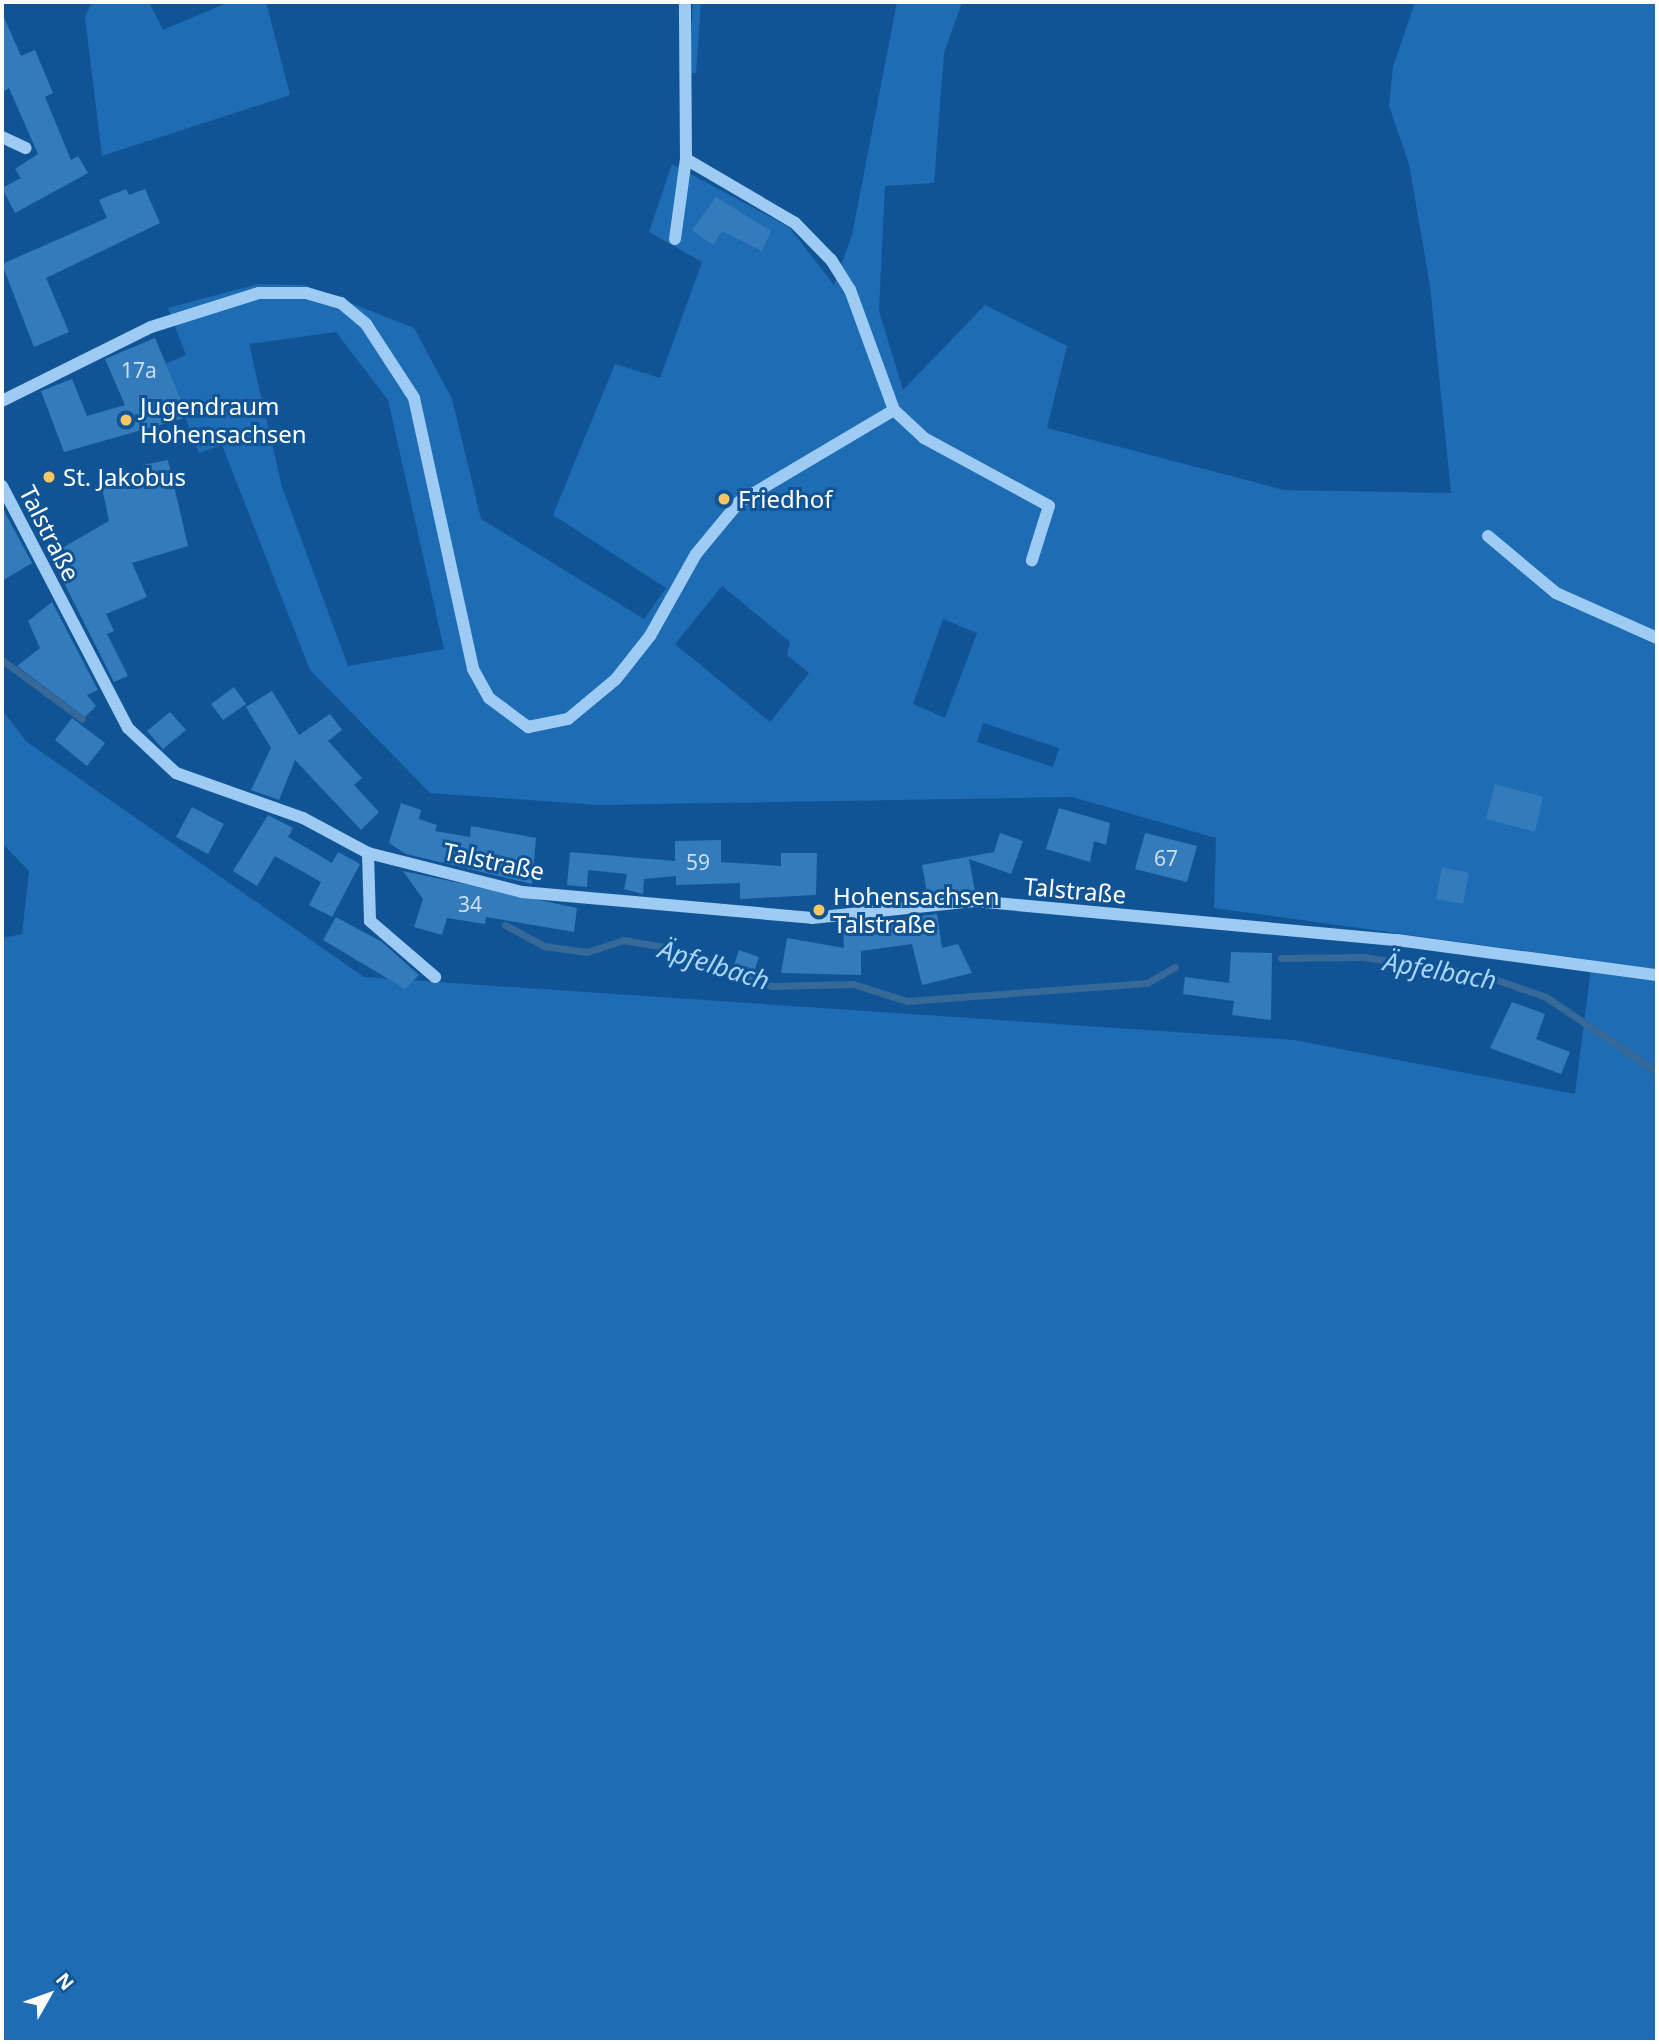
<!DOCTYPE html>
<html>
<head>
<meta charset="utf-8">
<style>
  body { margin:0 }
  #map { position:relative; width:1659px; height:2044px; overflow:hidden; background:#105495; font-family:"Noto Sans",sans-serif }
  div>[style] { position:absolute }
  .green>* { inset:0; background:#1e6cb3 }
  .stream>* { height:7px; margin:-3.5px; padding:0 3.5px; transform-origin:3.5px; border-radius:3.5px; background:#366898 }
  .building>* { inset:0; background:#347bbc }
  .minor>* { height:12px; margin:-6px; padding:0 6px; transform-origin:6px; border-radius:6px; background:#9ecbf4 }
  .dots>* { width:19px; height:19px; translate:-50% -50%; box-sizing:border-box; border:4px solid #105495; border-radius:50% }
  span { translate:-50% -50%; white-space:nowrap; text-align:center; line-height:1.15; -webkit-text-stroke:6px #105495; paint-order:stroke }
  .number-label { font-size:21px; color:#ccdeee }
  .number-label span { -webkit-text-stroke-width:0 }
  .poi-label { font-size:24px; color:#fff }
  .left { translate:0 -50%; text-align:left }
  .street-label { font-size:24px; color:#fff }
  .water-label { font-size:26px; color:#aad5fb; font-style:italic }
  .frame { position:absolute; inset:0; border:4px solid #fff; pointer-events:none }
  .north { position:absolute; left:14px; top:1960px; width:70px; height:70px; -webkit-text-stroke:5px #105495; paint-order:stroke; rotate:50deg; font-size:19px; font-weight:700; line-height:28px; text-align:center; color:#fff }
  .north::after { content:''; display:block; margin:auto; width:24px; height:32px; background:#fff; clip-path:polygon(50% 0,100% 100%,50% 72%,0 100%) }
</style>
</head>
<body>
<div id="map">
  <div class="green">
    <div style="clip-path:polygon(92px 2px,149px 2px,163px 30px,229px 2px,266px 2px,290px 95px,102px 156px,85px 17px)"></div>
    <div style="clip-path:polygon(693px 2px,701px 2px,696px 73px,689px 73px)"></div>
    <div style="clip-path:polygon(evenodd,897px 2px,962px 2px,944px 53px,934px 183px,885px 186px,879px 311px,903px 390px,985px 305px,1067px 346px,1047px 428px,1284px 490px,1451px 493px,1430px 286px,1409px 164px,1389px 106px,1393px 67px,1415px 2px,1657px 2px,1657px 2042px,2px 2042px,2px 938px,22px 934px,29px 871px,2px 843px,2px 710px,27px 742px,364px 977px,1294px 1040px,1575px 1094px,1592px 960px,1214px 908px,1216px 838px,1072px 797px,599px 805px,430px 793px,310px 670px,222px 445px,199px 453px,165px 364px,186px 355px,168px 308px,258px 284px,305px 285px,414px 328px,452px 399px,481px 519px,644px 619px,666px 588px,553px 515px,615px 364px,660px 378px,702px 262px,649px 232px,672px 164px,789px 227px,834px 285px,852px 235px,897px 2px,336px 332px,388px 400px,444px 649px,348px 666px,282px 487px,249px 344px,336px 332px,897px 2px,722px 586px,790px 642px,787px 655px,809px 673px,770px 722px,675px 644px,722px 586px,897px 2px,943px 619px,977px 633px,945px 718px,913px 704px,943px 619px,897px 2px,983px 723px,1059px 748px,1053px 767px,977px 742px,983px 723px)"></div>
  </div>
  <div class="stream">
    <div style="left:2px;top:660px;width:99px;rotate:36.4deg"></div>
    <div style="left:505px;top:925px;width:44px;rotate:28.3deg"></div>
    <div style="left:544px;top:946px;width:43px;rotate:7.9deg"></div>
    <div style="left:587px;top:952px;width:38px;rotate:-18deg"></div>
    <div style="left:623px;top:940px;width:43px;rotate:9.5deg"></div>
    <div style="left:665px;top:947px;width:113px;rotate:20.2deg"></div>
    <div style="left:771px;top:986px;width:82px;rotate:-1.4deg"></div>
    <div style="left:853px;top:984px;width:57px;rotate:17.5deg"></div>
    <div style="left:907px;top:1001px;width:241px;rotate:-4.3deg"></div>
    <div style="left:1147px;top:983px;width:32px;rotate:-30deg"></div>
    <div style="left:1281px;top:958px;width:82px;rotate:-0.7deg"></div>
    <div style="left:1363px;top:957px;width:118px;rotate:8.3deg"></div>
    <div style="left:1480px;top:974px;width:70px;rotate:19.2deg"></div>
    <div style="left:1546px;top:997px;width:134px;rotate:34deg"></div>
  </div>
  <div class="building">
    <div style="clip-path:polygon(2px 13px,21px 56px,35px 50px,53px 93px,45px 97px,71px 160px,78px 156px,88px 173px,15px 213px,2px 188px,21px 178px,15px 169px,38px 154px,9px 88px,2px 93px)"></div>
    <div style="clip-path:polygon(126px 189px,129px 195px,145px 189px,160px 223px,46px 278px,69px 332px,34px 347px,2px 264px,107px 218px,99px 200px)"></div>
    <div style="clip-path:polygon(716px 197px,771px 231px,762px 251px,722px 231px,713px 245px,692px 230px)"></div>
    <div style="clip-path:polygon(155px 338px,188px 417px,64px 452px,41px 391px,72px 379px,87px 416px,125px 405px,105px 359px)"></div>
    <div style="clip-path:polygon(168px 460px,188px 546px,132px 563px,147px 597px,106px 614px,114px 631px,107px 634px,128px 676px,114px 682px,50px 555px,109px 521px,101px 483px,146px 474px,143px 465px)"></div>
    <div style="clip-path:polygon(2px 507px,32px 563px,2px 581px)"></div>
    <div style="clip-path:polygon(52px 602px,98px 690px,87px 695px,96px 706px,85px 717px,17px 666px,40px 648px,28px 621px)"></div>
    <div style="clip-path:polygon(234px 687px,246px 704px,223px 720px,211px 704px)"></div>
    <div style="clip-path:polygon(272px 691px,299px 735px,330px 714px,342px 730px,328px 741px,362px 778px,354px 785px,379px 812px,361px 830px,295px 760px,279px 800px,251px 790px,271px 748px,246px 707px)"></div>
    <div style="clip-path:polygon(170px 712px,186px 730px,163px 749px,147px 731px)"></div>
    <div style="clip-path:polygon(72px 718px,105px 743px,87px 766px,55px 740px)"></div>
    <div style="clip-path:polygon(1495px 784px,1543px 797px,1535px 832px,1486px 819px)"></div>
    <div style="clip-path:polygon(401px 803px,421px 810px,419px 819px,437px 825px,435px 831px,470px 837px,471px 826px,536px 838px,532px 884px,406px 854px,389px 843px)"></div>
    <div style="clip-path:polygon(192px 807px,224px 824px,208px 854px,176px 837px)"></div>
    <div style="clip-path:polygon(1059px 808px,1110px 823px,1106px 845px,1094px 841px,1090px 862px,1046px 849px)"></div>
    <div style="clip-path:polygon(268px 815px,293px 828px,288px 837px,332px 863px,338px 852px,360px 864px,332px 917px,309px 905px,321px 882px,275px 856px,257px 886px,233px 871px)"></div>
    <div style="clip-path:polygon(1000px 833px,1023px 841px,1011px 874px,969px 859px,975px 891px,928px 897px,922px 865px,994px 852px)"></div>
    <div style="clip-path:polygon(1145px 833px,1197px 846px,1187px 882px,1135px 869px)"></div>
    <div style="clip-path:polygon(721px 840px,721px 862px,781px 866px,781px 853px,817px 853px,816px 895px,740px 899px,740px 883px,676px 885px,676px 876px,644px 879px,643px 894px,624px 889px,627px 874px,588px 870px,587px 887px,567px 885px,570px 852px,675px 861px,675px 841px)"></div>
    <div style="clip-path:polygon(1442px 867px,1469px 873px,1463px 904px,1436px 899px)"></div>
    <div style="clip-path:polygon(403px 871px,577px 908px,574px 932px,486px 917px,485px 924px,447px 918px,442px 935px,414px 927px,423px 899px)"></div>
    <div style="clip-path:polygon(937px 914px,942px 948px,958px 944px,972px 973px,922px 985px,912px 944px,861px 951px,861px 975px,781px 973px,787px 938px,844px 948px,843px 926px)"></div>
    <div style="clip-path:polygon(336px 917px,382px 942px,419px 975px,405px 989px,323px 940px)"></div>
    <div style="clip-path:polygon(739px 950px,759px 957px,753px 975px,733px 968px)"></div>
    <div style="clip-path:polygon(1231px 952px,1272px 953px,1271px 1020px,1232px 1015px,1234px 1001px,1183px 994px,1185px 977px,1229px 983px)"></div>
    <div style="clip-path:polygon(1512px 1002px,1545px 1014px,1536px 1039px,1570px 1052px,1561px 1074px,1490px 1048px)"></div>
  </div>
  <div class="minor">
    <div style="left:2px;top:137px;width:26px;rotate:25deg"></div>
    <div style="left:675px;top:239px;width:81px;rotate:-82.2deg"></div>
    <div style="left:2px;top:401px;width:166px;rotate:-26.4deg"></div>
    <div style="left:151px;top:327px;width:113px;rotate:-17.5deg"></div>
    <div style="left:259px;top:293px;width:47px"></div>
    <div style="left:306px;top:293px;width:36px;rotate:16deg"></div>
    <div style="left:341px;top:303px;width:33px;rotate:40deg"></div>
    <div style="left:366px;top:324px;width:88px;rotate:57deg"></div>
    <div style="left:414px;top:398px;width:277px;rotate:77.7deg"></div>
    <div style="left:473px;top:669px;width:33px;rotate:61deg"></div>
    <div style="left:489px;top:698px;width:49px;rotate:36.6deg"></div>
    <div style="left:528px;top:727px;width:41px;rotate:-11.3deg"></div>
    <div style="left:568px;top:719px;width:62px;rotate:-39.8deg"></div>
    <div style="left:616px;top:679px;width:55px;rotate:-51.7deg"></div>
    <div style="left:650px;top:636px;width:94px;rotate:-60.7deg"></div>
    <div style="left:696px;top:554px;width:67px;rotate:-50.4deg"></div>
    <div style="left:739px;top:502px;width:180px;rotate:-30.7deg"></div>
    <div style="left:894px;top:410px;width:128px;rotate:-110.1deg"></div>
    <div style="left:850px;top:290px;width:36px;rotate:-122deg"></div>
    <div style="left:831px;top:260px;width:52px;rotate:-134.2deg"></div>
    <div style="left:795px;top:223px;width:126px;rotate:-149.6deg"></div>
    <div style="left:686px;top:159px;width:157px;rotate:-90.4deg"></div>
    <div style="left:894px;top:410px;width:41px;rotate:43deg"></div>
    <div style="left:924px;top:438px;width:142px;rotate:28.5deg"></div>
    <div style="left:1049px;top:506px;width:57px;rotate:107.5deg"></div>
    <div style="left:2px;top:486px;width:273px;rotate:62.5deg"></div>
    <div style="left:128px;top:728px;width:66px;rotate:43.2deg"></div>
    <div style="left:176px;top:773px;width:135px;rotate:19.5deg"></div>
    <div style="left:303px;top:818px;width:74px;rotate:28.3deg"></div>
    <div style="left:368px;top:853px;width:159px;rotate:14.2deg"></div>
    <div style="left:522px;top:892px;width:291px;rotate:5.1deg"></div>
    <div style="left:812px;top:918px;width:163px;rotate:-6deg"></div>
    <div style="left:974px;top:901px;width:425px;rotate:5.3deg"></div>
    <div style="left:1397px;top:940px;width:262px;rotate:7.7deg"></div>
    <div style="left:1488px;top:536px;width:89px;rotate:40deg"></div>
    <div style="left:1556px;top:593px;width:111px;rotate:24deg"></div>
    <div style="left:368px;top:853px;width:68px;rotate:88.3deg"></div>
    <div style="left:370px;top:921px;width:86px;rotate:40.7deg"></div>
  </div>
  <div class="dots">
    <div style="left:126px;top:420px;background:#ffc661"></div>
    <div style="left:49px;top:477px;background:#ffc661"></div>
    <div style="left:724px;top:499px;background:#ffc661"></div>
    <div style="left:819px;top:910px;background:#ffc661"></div>
  </div>
  <div class="number-label">
    <span style="left:139px;top:370px">17a</span>
    <span style="left:1166px;top:858px">67</span>
    <span style="left:698px;top:862px">59</span>
    <span style="left:470px;top:904px">34</span>
  </div>
  <div class="poi-label">
    <span class="left" style="left:140px;top:420px">Jugendraum<br>Hohensachsen</span>
    <span class="left" style="left:63px;top:477px">St. Jakobus</span>
    <span class="left" style="left:738px;top:499px">Friedhof</span>
    <span class="left" style="left:833px;top:910px">Hohensachsen<br>Talstraße</span>
  </div>
  <div class="street-label">
    <span style="left:50px;top:533px;rotate:63deg">Talstraße</span>
    <span style="left:494px;top:861px;rotate:12deg">Talstraße</span>
    <span style="left:1075px;top:890px;rotate:5deg">Talstraße</span>
  </div>
  <div class="water-label">
    <span style="left:714px;top:965px;rotate:17deg">Äpfelbach</span>
    <span style="left:1440px;top:971px;rotate:10deg">Äpfelbach</span>
  </div>
  <div class="frame"></div>
  <div class="north">N</div>
</div>
</body>
</html>
